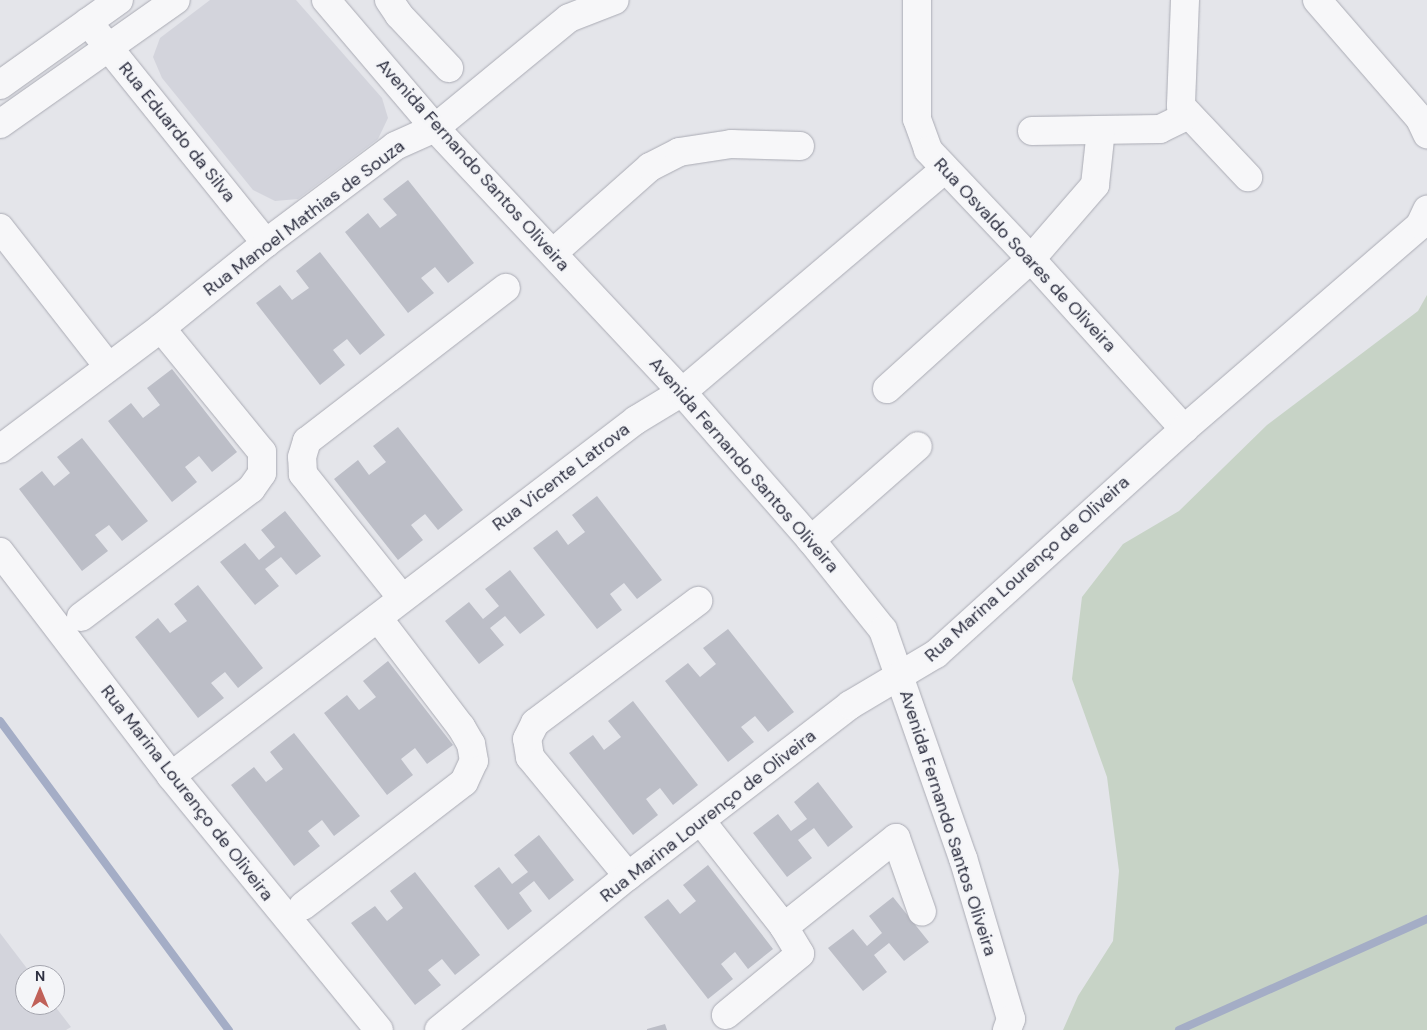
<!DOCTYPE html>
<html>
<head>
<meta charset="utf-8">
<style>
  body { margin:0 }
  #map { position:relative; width:1427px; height:1030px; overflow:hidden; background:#e4e5ea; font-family:"DM Sans",sans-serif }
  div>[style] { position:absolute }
  .built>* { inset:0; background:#d3d4dc }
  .green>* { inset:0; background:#c7d3c6 }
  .stream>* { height:8px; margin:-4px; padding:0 4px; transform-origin:4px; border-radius:4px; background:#a4adc6 }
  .building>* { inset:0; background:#bcbec7 }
  .roads { filter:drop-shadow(0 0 1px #aaabb4) drop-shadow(0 0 1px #aaabb4) }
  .minor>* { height:28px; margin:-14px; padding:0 14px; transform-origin:14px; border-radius:14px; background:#f7f7f9 }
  span { translate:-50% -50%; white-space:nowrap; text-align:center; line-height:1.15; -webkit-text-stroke:4.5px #f4f5f8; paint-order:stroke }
  .street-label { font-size:18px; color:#2e3041 }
  .north { position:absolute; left:15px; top:965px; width:50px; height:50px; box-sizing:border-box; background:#f4f5f8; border:1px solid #a5a6af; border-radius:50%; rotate:0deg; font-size:14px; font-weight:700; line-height:20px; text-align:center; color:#2e3041 }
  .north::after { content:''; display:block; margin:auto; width:18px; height:22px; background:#c06159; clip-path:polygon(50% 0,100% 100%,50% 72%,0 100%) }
</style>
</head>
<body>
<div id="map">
  <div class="built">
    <div style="clip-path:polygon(210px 0,296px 0,382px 98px,388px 118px,378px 139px,298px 199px,275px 201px,253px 190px,162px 78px,153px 57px,160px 38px)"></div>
    <div style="clip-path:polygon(0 933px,32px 975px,25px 975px,25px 1005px,54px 1005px,71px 1027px,66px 1030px,0 1030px)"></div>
  </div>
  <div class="green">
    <div style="clip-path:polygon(1427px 295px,1427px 1030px,1063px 1030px,1078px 996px,1113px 941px,1119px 871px,1107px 777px,1072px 679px,1082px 597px,1123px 544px,1179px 511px,1267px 425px,1418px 311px)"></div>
  </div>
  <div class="stream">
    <div style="left:0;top:721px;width:385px;rotate:53.5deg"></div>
    <div style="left:1179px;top:1030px;width:272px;rotate:-24.1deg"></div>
  </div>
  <div class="building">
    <div style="clip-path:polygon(408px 180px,474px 263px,448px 283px,435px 267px,421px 278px,434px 293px,408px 313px,345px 232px,368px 213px,380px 228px,397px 215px,383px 199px)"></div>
    <div style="clip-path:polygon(320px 252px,385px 335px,360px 355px,347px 339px,333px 350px,345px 365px,320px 385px,256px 303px,280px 285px,292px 300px,309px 288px,296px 271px)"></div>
    <div style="clip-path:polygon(172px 369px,237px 452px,212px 472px,199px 456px,185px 467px,197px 482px,172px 502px,108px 421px,131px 403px,143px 418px,160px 405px,147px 388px)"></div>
    <div style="clip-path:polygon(398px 427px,463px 510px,438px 530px,425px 514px,411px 525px,423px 540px,398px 560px,334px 479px,358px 460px,369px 475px,386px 462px,373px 446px)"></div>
    <div style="clip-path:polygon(82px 438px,148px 521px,122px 541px,109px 525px,95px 535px,108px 551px,82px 571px,19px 489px,42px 471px,54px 486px,70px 473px,57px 457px)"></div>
    <div style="clip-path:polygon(597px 496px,662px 580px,637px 599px,624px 583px,610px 594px,622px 610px,597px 629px,533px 548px,557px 530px,568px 545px,585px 532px,572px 515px)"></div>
    <div style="clip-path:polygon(285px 511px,321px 556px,296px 575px,281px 557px,265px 569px,279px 586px,255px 605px,220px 562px,245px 543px,259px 560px,275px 547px,261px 530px)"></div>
    <div style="clip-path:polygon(510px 570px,545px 615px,520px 634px,505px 616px,490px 628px,504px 645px,479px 664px,445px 621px,469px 602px,483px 619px,499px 606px,485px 589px)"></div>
    <div style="clip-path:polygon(198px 585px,263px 668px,238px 688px,225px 672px,211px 683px,224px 698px,198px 718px,135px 637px,158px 618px,170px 633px,187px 621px,174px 604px)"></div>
    <div style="clip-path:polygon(728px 629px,794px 712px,768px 732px,755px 716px,741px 727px,754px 742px,728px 762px,665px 681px,688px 663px,700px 677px,716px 664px,703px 648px)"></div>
    <div style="clip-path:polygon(388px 661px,453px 745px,427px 764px,415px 748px,401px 759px,413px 775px,387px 795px,324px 713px,347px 695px,359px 710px,376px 697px,363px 681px)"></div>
    <div style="clip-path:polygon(633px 701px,698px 785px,673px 805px,660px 788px,646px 799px,658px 815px,633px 835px,569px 753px,593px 735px,604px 750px,621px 737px,608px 721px)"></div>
    <div style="clip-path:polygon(294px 733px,360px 816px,334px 836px,322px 820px,308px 831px,320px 846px,294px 866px,231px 785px,254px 767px,266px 782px,283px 769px,270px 752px)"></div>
    <div style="clip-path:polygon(818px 782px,853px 827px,828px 847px,814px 828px,798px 840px,812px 858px,787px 877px,753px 833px,778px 814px,791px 831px,807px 819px,794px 802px)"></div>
    <div style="clip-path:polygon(539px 835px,574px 880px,549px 900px,534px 881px,519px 893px,532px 911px,508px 930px,474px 886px,499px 867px,512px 884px,528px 872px,514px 855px)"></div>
    <div style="clip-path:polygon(708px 865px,773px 949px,748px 969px,735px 952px,721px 964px,733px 979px,708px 999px,644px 917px,668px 899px,680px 914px,696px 901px,683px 885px)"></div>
    <div style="clip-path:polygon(415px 872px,480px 955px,455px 975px,442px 959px,428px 970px,441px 985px,415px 1005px,351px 923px,375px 906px,387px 921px,403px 908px,390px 891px)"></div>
    <div style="clip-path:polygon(893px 897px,929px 942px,904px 961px,889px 943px,874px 955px,887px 972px,863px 991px,828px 948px,853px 929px,867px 946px,882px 933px,869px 916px)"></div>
    <div style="clip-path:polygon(665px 1024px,667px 1030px,647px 1030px,647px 1029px)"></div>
  </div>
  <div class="roads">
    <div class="minor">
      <div style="left:326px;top:0;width:168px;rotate:49.6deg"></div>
      <div style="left:435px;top:128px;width:362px;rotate:46.9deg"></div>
      <div style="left:682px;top:392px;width:196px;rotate:48.9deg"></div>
      <div style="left:811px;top:540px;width:115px;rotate:51.3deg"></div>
      <div style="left:883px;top:630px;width:242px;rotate:70.7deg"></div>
      <div style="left:963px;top:858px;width:168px;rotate:73.4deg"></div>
      <div style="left:1011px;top:1019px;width:12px;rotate:110deg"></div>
      <div style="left:389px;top:0;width:18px;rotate:56deg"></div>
      <div style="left:399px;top:15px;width:73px;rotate:46.7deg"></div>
      <div style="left:917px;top:0;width:119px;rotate:90deg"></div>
      <div style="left:917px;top:119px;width:33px;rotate:70deg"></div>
      <div style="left:928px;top:150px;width:150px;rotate:46.6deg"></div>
      <div style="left:1031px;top:259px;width:229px;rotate:48deg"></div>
      <div style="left:1185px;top:0;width:106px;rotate:92.2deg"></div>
      <div style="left:1181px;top:106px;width:98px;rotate:46.7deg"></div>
      <div style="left:1317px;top:0;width:157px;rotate:49.1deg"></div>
      <div style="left:1420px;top:119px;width:17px;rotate:65deg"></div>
      <div style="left:88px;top:22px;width:284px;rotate:51.2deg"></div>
      <div style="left:0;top:85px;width:146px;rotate:-35.5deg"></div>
      <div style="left:0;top:124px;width:215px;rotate:-35.2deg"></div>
      <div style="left:1032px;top:131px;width:128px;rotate:-0.9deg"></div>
      <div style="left:1160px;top:129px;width:32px;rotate:-26deg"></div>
      <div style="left:0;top:228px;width:175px;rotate:52deg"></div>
      <div style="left:553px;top:253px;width:130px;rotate:-41.6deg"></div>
      <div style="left:650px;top:167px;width:33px;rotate:-27deg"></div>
      <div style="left:679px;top:152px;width:53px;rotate:-8.7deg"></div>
      <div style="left:731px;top:144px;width:69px;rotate:1.7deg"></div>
      <div style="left:887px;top:389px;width:194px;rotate:-42.1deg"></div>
      <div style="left:1031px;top:259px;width:98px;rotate:-49.1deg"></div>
      <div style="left:1095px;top:185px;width:55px;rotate:-83.8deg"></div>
      <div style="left:0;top:449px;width:201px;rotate:-36.9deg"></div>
      <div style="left:161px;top:328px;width:135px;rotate:-39deg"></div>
      <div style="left:266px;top:243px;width:161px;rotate:-36.9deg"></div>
      <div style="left:395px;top:146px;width:44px;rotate:-24.2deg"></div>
      <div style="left:435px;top:128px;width:173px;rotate:-39.4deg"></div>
      <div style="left:569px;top:18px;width:49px;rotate:-21.4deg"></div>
      <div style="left:811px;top:540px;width:142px;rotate:-41.3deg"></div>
      <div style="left:0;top:552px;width:282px;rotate:52.6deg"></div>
      <div style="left:171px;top:776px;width:328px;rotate:50.7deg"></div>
      <div style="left:402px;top:598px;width:159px;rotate:-128.6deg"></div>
      <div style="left:303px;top:474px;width:17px;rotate:-93deg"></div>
      <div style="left:302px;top:457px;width:17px;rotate:-73deg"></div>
      <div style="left:307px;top:441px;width:251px;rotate:-37.6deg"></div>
      <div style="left:81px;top:617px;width:213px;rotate:-37deg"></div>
      <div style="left:251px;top:489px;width:19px;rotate:-55deg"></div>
      <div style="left:262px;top:473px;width:21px;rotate:-90deg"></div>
      <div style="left:262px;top:452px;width:160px;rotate:-129.2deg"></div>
      <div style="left:171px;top:776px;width:586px;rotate:-37.44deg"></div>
      <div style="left:636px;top:420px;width:54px;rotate:-31.3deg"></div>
      <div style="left:682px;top:392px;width:343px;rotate:-40.3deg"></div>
      <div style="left:701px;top:821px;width:135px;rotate:51.9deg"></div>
      <div style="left:784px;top:927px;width:31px;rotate:59deg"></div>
      <div style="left:800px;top:954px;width:96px;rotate:140.5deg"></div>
      <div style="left:628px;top:876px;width:154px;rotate:-129.5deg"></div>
      <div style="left:530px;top:757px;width:18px;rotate:-99deg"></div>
      <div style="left:527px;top:739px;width:18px;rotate:-63deg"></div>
      <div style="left:535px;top:723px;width:204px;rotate:-36.8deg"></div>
      <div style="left:303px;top:906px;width:203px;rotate:-37.6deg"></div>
      <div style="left:464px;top:782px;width:23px;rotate:-65deg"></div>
      <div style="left:474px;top:761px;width:17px;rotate:-100deg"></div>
      <div style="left:471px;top:744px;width:20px;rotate:-120deg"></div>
      <div style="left:461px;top:727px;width:137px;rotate:-127.3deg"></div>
      <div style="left:784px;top:927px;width:143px;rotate:-38.5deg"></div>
      <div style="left:896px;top:838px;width:78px;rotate:70.6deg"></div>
      <div style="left:439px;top:1030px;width:244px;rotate:-39.2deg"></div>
      <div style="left:628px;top:876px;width:280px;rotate:-37.6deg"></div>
      <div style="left:850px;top:705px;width:100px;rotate:-30.7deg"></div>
      <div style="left:936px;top:654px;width:335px;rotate:-42.2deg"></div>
      <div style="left:1184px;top:429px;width:312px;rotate:-40.8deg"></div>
      <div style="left:1420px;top:225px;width:17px;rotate:-65deg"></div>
    </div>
  </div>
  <div class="street-label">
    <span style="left:177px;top:132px;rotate:51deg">Rua Eduardo da Silva</span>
    <span style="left:473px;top:165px;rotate:48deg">Avenida Fernando Santos Oliveira</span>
    <span style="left:304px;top:218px;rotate:-37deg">Rua Manoel Mathias de Souza</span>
    <span style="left:1025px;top:255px;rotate:47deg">Rua Osvaldo Soares de Oliveira</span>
    <span style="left:744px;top:465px;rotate:49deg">Avenida Fernando Santos Oliveira</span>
    <span style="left:561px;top:477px;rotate:-37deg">Rua Vicente Latrova</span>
    <span style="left:1027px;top:569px;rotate:-42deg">Rua Marina Lourenço de Oliveira</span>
    <span style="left:187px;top:793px;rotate:52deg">Rua Marina Lourenço de Oliveira</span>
    <span style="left:708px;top:816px;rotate:-38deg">Rua Marina Lourenço de Oliveira</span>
    <span style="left:948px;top:823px;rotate:72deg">Avenida Fernando Santos Oliveira</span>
  </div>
  <div class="north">N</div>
</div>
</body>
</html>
